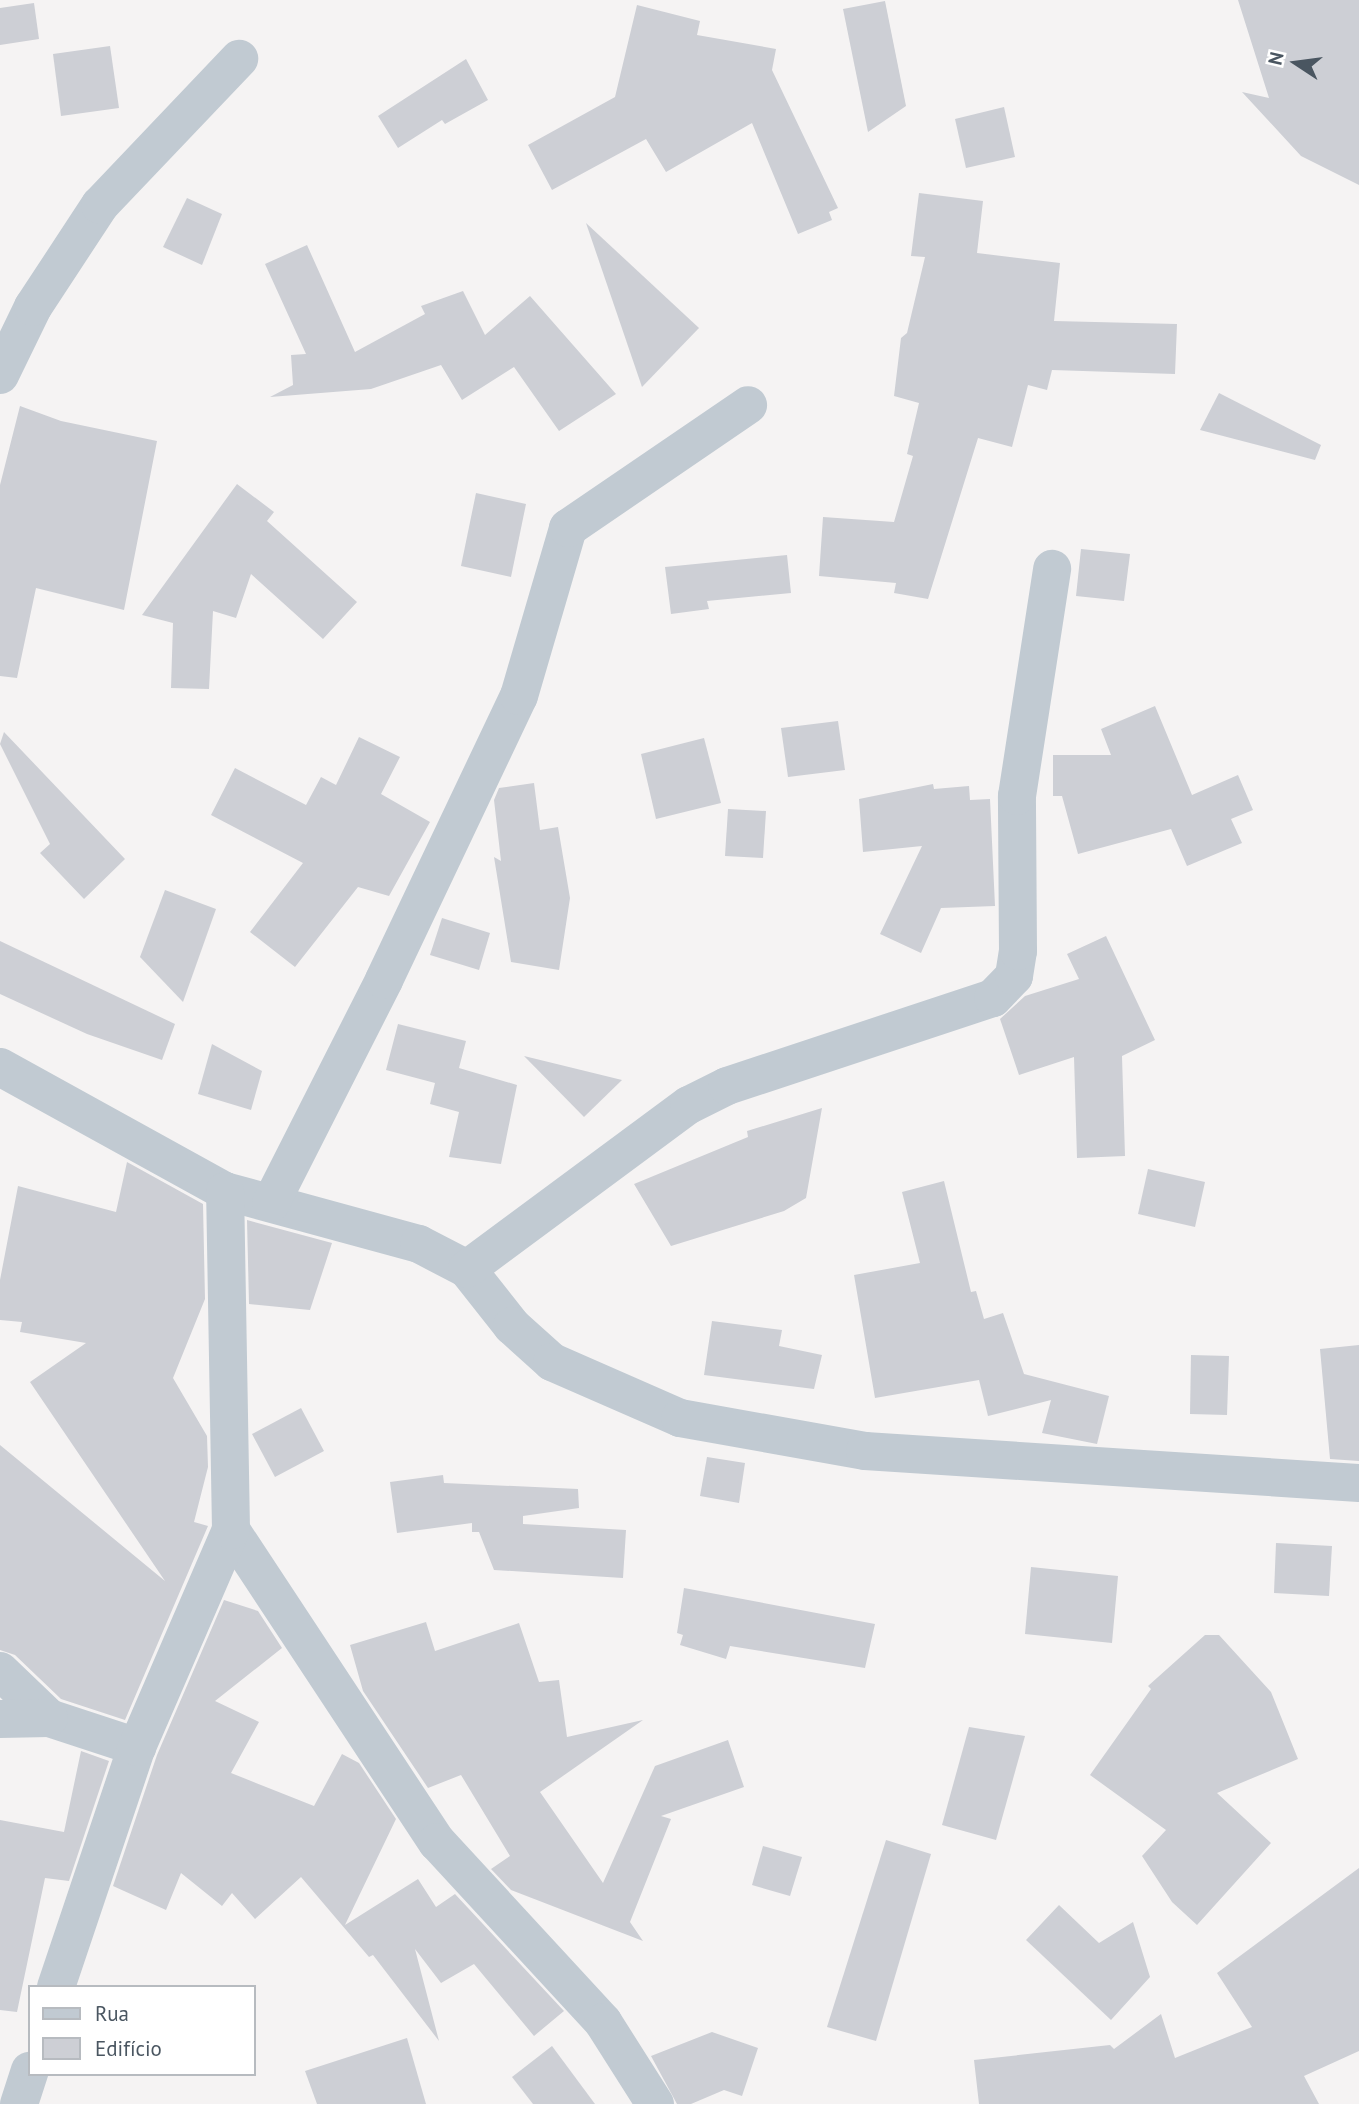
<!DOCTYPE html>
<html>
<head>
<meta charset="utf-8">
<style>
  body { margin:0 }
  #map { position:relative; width:1359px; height:2104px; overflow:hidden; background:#f5f3f3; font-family:"PT Sans",sans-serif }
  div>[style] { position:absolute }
  .building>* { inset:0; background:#cdcfd5 }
  .minor>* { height:38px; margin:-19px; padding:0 19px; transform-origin:19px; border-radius:19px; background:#c1cad2 }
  span { translate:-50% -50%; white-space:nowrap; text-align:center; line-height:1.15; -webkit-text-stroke:5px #fff; paint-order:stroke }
  .legend { position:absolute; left:28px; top:1985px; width:228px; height:91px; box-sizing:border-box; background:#fff; border:2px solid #b7bbc0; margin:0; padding:9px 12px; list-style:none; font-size:21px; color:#4a5661 }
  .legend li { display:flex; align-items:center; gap:14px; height:35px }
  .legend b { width:35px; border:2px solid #b7bbc0 }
  .north { position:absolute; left:1261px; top:28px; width:70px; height:70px; -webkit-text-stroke:5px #fff; paint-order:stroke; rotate:283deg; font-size:19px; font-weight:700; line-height:28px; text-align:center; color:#4a5661 }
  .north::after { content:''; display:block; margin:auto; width:24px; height:32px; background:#4a5661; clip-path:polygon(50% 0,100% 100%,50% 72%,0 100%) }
</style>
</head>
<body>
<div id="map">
  <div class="building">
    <div style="clip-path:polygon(1238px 0,1359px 0,1359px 185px,1301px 156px,1242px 92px,1269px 98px)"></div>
    <div style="clip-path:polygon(885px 1px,906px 106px,868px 132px,843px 9px)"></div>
    <div style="clip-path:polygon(34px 3px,39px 39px,0 45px,0 8px)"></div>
    <div style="clip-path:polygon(637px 5px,700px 21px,697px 35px,776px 49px,772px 70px,838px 208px,829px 212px,832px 220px,798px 234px,752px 123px,666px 172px,646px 139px,552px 190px,528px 145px,615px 97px)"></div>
    <div style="clip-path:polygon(110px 46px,119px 108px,61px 116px,53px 54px)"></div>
    <div style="clip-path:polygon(466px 59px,488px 100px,445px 124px,442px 120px,398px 148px,378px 116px)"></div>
    <div style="clip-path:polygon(1004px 107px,1015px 157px,966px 168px,955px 119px)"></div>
    <div style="clip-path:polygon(919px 193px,983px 201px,977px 253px,1060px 263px,1054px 321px,1177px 324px,1175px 374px,1052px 370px,1047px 390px,1028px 385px,1012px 447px,978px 438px,928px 599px,894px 593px,896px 583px,819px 576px,823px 517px,894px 522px,913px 456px,907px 454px,919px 403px,894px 396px,901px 338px,907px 333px,925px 257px,911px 256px)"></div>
    <div style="clip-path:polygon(187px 198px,222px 214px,202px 265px,163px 247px)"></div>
    <div style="clip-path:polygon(586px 223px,699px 328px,642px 387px)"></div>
    <div style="clip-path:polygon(307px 245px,355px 352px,425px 314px,421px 306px,463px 291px,485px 335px,530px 296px,616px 394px,559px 431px,514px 367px,462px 400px,441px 365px,371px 389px,270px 397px,293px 385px,291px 355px,306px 354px,265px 264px)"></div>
    <div style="clip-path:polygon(1219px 393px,1321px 445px,1315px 460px,1200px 430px)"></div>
    <div style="clip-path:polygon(20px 406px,61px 421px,157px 441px,124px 610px,36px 588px,17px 678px,0 676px,0 485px)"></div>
    <div style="clip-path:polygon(237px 484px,274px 512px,267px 521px,357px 602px,323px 639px,251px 574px,236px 618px,213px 611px,209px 689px,171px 688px,173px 623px,142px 615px)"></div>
    <div style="clip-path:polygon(476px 493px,526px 504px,511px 577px,461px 566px)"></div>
    <div style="clip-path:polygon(1081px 549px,1130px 554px,1124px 601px,1076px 596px)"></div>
    <div style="clip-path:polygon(787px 555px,791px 593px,707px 601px,709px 609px,671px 614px,665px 567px)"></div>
    <div style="clip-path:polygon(1155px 706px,1192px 795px,1238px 775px,1253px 810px,1231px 819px,1242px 843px,1187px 866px,1171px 829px,1078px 854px,1062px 796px,1053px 796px,1053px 755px,1111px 755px,1101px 729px)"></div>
    <div style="clip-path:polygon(838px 721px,845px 770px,788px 777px,781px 728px)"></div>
    <div style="clip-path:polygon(4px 732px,125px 859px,84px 899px,40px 853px,50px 844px,0 744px)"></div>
    <div style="clip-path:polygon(359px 737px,400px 757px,381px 794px,430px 822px,389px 896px,358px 887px,295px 967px,250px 932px,303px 863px,211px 815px,235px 768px,306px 805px,321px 777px,336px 785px)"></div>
    <div style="clip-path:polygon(704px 738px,721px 803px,656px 819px,641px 754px)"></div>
    <div style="clip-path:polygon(534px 783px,540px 830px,558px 827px,570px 898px,559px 970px,511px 962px,494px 857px,501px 861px,494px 800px,499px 788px)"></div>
    <div style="clip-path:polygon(933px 784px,934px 789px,969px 786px,970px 800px,990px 799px,995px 906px,941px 908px,921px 953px,880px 934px,922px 846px,863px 852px,859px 799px)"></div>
    <div style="clip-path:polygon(728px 809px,766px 811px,763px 858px,725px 856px)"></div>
    <div style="clip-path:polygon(165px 890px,216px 909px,183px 1002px,140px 957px)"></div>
    <div style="clip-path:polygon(442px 918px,490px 933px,479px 970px,430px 955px)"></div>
    <div style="clip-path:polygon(1106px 936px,1155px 1040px,1122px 1056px,1125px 1156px,1077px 1158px,1074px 1057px,1019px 1075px,1000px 1019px,1025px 996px,1079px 979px,1067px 954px)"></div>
    <div style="clip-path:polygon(0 941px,175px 1024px,162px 1060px,87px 1034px,0 994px)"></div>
    <div style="clip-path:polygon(398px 1024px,466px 1041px,459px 1068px,517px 1085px,501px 1164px,449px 1157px,459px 1112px,430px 1104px,435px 1083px,386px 1070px)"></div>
    <div style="clip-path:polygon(212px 1044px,262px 1071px,251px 1110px,198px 1094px)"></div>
    <div style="clip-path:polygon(524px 1056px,622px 1080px,584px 1117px)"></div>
    <div style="clip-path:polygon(822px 1108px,806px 1198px,784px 1211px,671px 1246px,634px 1184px,748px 1137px,747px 1131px)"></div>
    <div style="clip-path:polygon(127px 1162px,203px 1204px,205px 1299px,173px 1378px,207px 1436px,208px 1467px,194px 1522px,208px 1526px,125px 1720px,61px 1699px,15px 1655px,0 1650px,0 1445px,165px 1581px,30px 1382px,86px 1343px,20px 1332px,22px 1322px,0 1320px,0 1280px,18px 1186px,116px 1212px)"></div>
    <div style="clip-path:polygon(1148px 1169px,1205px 1182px,1195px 1227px,1138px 1214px)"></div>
    <div style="clip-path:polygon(944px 1181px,971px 1292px,976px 1291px,984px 1319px,1003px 1313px,1024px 1374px,1109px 1396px,1097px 1444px,1042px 1433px,1051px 1400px,988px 1416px,979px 1380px,875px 1398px,854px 1275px,920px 1263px,902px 1192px)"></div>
    <div style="clip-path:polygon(247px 1220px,332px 1243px,310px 1310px,249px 1304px)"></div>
    <div style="clip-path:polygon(712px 1321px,782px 1330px,779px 1346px,822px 1355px,814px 1389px,704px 1375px)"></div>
    <div style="clip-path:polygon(1359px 1345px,1359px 1461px,1330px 1459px,1320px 1349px)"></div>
    <div style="clip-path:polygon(1191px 1355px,1229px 1356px,1227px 1415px,1190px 1414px)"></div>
    <div style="clip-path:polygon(301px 1408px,324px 1451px,275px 1477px,252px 1434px)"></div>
    <div style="clip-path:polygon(707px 1457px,745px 1463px,739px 1503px,700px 1496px)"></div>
    <div style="clip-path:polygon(443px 1475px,444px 1483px,578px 1489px,579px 1508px,523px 1516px,523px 1524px,626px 1530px,623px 1578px,494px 1570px,479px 1532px,472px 1532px,472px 1523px,397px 1533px,390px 1482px)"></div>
    <div style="clip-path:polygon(1276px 1543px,1332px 1546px,1329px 1596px,1274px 1593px)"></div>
    <div style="clip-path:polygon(1031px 1567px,1118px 1576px,1112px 1643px,1025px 1634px)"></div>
    <div style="clip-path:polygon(684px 1588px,875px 1624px,865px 1668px,730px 1646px,726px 1659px,680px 1645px,683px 1635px,677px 1633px)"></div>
    <div style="clip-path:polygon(224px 1600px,258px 1611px,282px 1648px,215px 1701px,259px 1722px,231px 1773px,314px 1806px,342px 1754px,359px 1763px,396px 1819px,345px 1925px,418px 1879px,436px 1907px,455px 1894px,564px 2011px,534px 2036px,474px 1964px,441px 1983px,415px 1949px,439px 2041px,373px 1955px,369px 1957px,301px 1877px,255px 1919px,232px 1893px,222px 1906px,181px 1873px,166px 1910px,113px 1886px,157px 1755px)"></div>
    <div style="clip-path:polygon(426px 1622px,435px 1651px,519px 1623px,539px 1682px,559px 1680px,567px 1737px,643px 1720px,540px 1792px,603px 1883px,655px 1766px,728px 1740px,744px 1787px,661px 1816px,671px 1819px,630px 1922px,643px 1941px,511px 1890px,491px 1869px,510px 1856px,461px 1775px,428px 1788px,363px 1691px,350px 1645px)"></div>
    <div style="clip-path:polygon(1205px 1635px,1219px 1635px,1271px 1692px,1298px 1759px,1217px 1793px,1271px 1843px,1197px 1925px,1172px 1902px,1142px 1856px,1166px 1830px,1090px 1775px,1151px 1689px,1148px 1686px)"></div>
    <div style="clip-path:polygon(969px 1727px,1025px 1736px,996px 1840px,942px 1825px)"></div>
    <div style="clip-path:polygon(81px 1751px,109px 1761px,69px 1881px,45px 1878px,17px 2012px,0 2010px,0 1820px,64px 1832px)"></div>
    <div style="clip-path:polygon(886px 1840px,931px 1854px,876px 2041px,827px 2027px)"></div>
    <div style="clip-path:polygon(763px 1846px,802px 1857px,790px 1896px,752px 1885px)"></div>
    <div style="clip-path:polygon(1359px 1868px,1359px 2051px,1304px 2076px,1319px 2104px,979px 2104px,974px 2060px,1110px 2045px,1114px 2049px,1161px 2014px,1175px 2058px,1252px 2027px,1217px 1973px)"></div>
    <div style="clip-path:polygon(1059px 1905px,1099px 1943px,1133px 1922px,1150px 1977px,1111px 2020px,1026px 1940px)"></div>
    <div style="clip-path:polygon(712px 2032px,758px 2048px,742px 2096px,724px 2090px,691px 2104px,677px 2104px,651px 2056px)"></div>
    <div style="clip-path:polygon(407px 2038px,426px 2104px,317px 2104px,305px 2071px)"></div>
    <div style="clip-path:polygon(552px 2046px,595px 2104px,533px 2104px,512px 2077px)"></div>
  </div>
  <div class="minor">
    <div style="left:0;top:375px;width:76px;rotate:-64.1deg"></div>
    <div style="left:33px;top:307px;width:122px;rotate:-56.7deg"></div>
    <div style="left:100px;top:205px;width:202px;rotate:-46.4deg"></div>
    <div style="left:0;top:1067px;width:257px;rotate:28.9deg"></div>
    <div style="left:225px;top:1191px;width:201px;rotate:15.3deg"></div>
    <div style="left:419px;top:1244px;width:54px;rotate:27.5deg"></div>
    <div style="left:467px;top:1269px;width:73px;rotate:51.7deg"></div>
    <div style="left:512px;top:1326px;width:54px;rotate:42deg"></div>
    <div style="left:552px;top:1362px;width:140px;rotate:23.6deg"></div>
    <div style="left:680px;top:1418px;width:188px;rotate:10.1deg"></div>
    <div style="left:865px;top:1451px;width:495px;rotate:3.7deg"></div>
    <div style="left:271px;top:1203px;width:250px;rotate:-63.1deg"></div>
    <div style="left:384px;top:980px;width:314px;rotate:-64.6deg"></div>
    <div style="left:519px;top:696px;width:175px;rotate:-73.7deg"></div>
    <div style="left:568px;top:528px;width:218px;rotate:-34.3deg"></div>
    <div style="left:467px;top:1269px;width:276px;rotate:-36.5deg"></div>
    <div style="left:689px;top:1105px;width:42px;rotate:-26.6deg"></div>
    <div style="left:727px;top:1086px;width:280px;rotate:-18.3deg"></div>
    <div style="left:993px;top:998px;width:30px;rotate:-46deg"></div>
    <div style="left:1014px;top:976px;width:25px;rotate:-81deg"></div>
    <div style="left:1018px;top:951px;width:155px;rotate:-90.4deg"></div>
    <div style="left:1017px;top:796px;width:230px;rotate:-81.2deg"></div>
    <div style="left:231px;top:1530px;width:374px;rotate:56.6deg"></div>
    <div style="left:437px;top:1842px;width:245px;rotate:47.3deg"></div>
    <div style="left:603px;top:2022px;width:97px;rotate:57.6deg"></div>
    <div style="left:0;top:1671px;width:68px;rotate:43.8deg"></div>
    <div style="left:49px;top:1718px;width:93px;rotate:18.2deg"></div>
    <div style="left:0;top:1719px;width:49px;rotate:-1.2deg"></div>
    <div style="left:56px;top:1987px;width:253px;rotate:-71.4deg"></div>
    <div style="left:137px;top:1747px;width:236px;rotate:-66.6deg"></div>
    <div style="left:231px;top:1530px;width:339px;rotate:-91deg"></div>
    <div style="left:19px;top:2104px;width:35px;rotate:-72deg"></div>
  </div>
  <ul class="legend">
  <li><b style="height:9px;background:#c1cad2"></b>Rua</li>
  <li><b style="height:19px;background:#cdcfd5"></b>Edifício</li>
  </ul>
  <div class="north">N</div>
</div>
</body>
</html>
